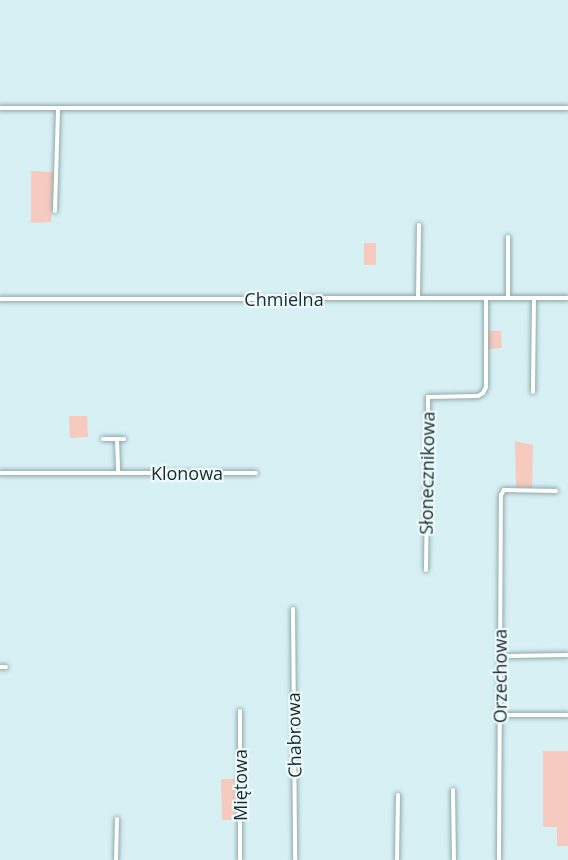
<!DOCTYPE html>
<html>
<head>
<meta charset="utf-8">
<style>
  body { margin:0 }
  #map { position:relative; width:568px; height:860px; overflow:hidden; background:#d6f0f4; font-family:"Open Sans",sans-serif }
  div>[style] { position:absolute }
  .green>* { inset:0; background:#f6cabe }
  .roads { filter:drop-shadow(0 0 2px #8fa8ab) drop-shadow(0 0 2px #8fa8ab) }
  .street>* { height:4px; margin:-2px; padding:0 2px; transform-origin:2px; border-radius:2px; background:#fff }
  span { translate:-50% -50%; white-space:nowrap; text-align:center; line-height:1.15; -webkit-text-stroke:4.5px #ebfbfd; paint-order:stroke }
  .street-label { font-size:18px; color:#1d2728 }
</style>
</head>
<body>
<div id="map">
  <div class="green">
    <div style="clip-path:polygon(31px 171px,55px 172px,51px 222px,31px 223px)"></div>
    <div style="clip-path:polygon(364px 243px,376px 243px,376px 265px,364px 265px)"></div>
    <div style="clip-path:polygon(488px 331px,501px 331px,502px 348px,488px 349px)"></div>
    <div style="clip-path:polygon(69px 416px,87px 416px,88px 437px,70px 438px)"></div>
    <div style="clip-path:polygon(515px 441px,533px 445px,532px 488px,516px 487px)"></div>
    <div style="clip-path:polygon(543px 751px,568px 751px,568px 846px,557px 846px,557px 827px,543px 827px)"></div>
    <div style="clip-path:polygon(221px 779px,237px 779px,238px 820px,222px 820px)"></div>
  </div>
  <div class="roads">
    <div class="street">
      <div style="left:0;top:108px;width:568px"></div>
      <div style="left:55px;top:211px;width:103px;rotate:-88.3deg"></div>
      <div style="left:508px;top:237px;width:61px;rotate:90deg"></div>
      <div style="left:418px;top:298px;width:73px;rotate:-89.2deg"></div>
      <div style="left:0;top:299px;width:568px;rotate:-0.1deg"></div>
      <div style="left:533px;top:392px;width:94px;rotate:-89.4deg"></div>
      <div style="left:103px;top:439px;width:21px"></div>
      <div style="left:117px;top:439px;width:34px;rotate:88deg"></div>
      <div style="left:0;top:473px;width:256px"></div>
      <div style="left:426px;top:570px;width:173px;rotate:-89.3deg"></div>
      <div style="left:428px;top:397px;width:50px;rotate:-1.1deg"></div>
      <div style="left:478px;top:396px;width:6px;rotate:-31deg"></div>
      <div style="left:483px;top:393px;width:7px;rotate:-63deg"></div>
      <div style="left:486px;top:387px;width:88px;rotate:-90deg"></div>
      <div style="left:293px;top:609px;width:251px;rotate:89.5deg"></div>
      <div style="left:500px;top:656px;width:68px;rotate:-0.8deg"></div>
      <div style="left:0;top:667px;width:6px"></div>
      <div style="left:500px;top:715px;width:68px"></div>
      <div style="left:453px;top:790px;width:70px;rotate:89.2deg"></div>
      <div style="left:116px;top:860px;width:41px;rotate:-88.6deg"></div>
      <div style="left:240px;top:860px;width:149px;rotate:-90deg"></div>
      <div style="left:397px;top:860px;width:65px;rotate:-89.1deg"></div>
      <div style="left:499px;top:860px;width:365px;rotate:-89.7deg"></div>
      <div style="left:501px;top:495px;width:6px;rotate:-59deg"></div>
      <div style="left:504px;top:490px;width:52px;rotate:1.1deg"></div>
    </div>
  </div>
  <div class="street-label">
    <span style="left:284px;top:299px">Chmielna</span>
    <span style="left:187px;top:473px">Klonowa</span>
    <span style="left:427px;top:473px;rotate:-89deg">Słonecznikowa</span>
    <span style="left:500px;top:676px;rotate:-90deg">Orzechowa</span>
    <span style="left:294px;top:735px;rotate:-91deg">Chabrowa</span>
    <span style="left:240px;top:785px;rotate:-90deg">Miętowa</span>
  </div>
</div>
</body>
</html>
